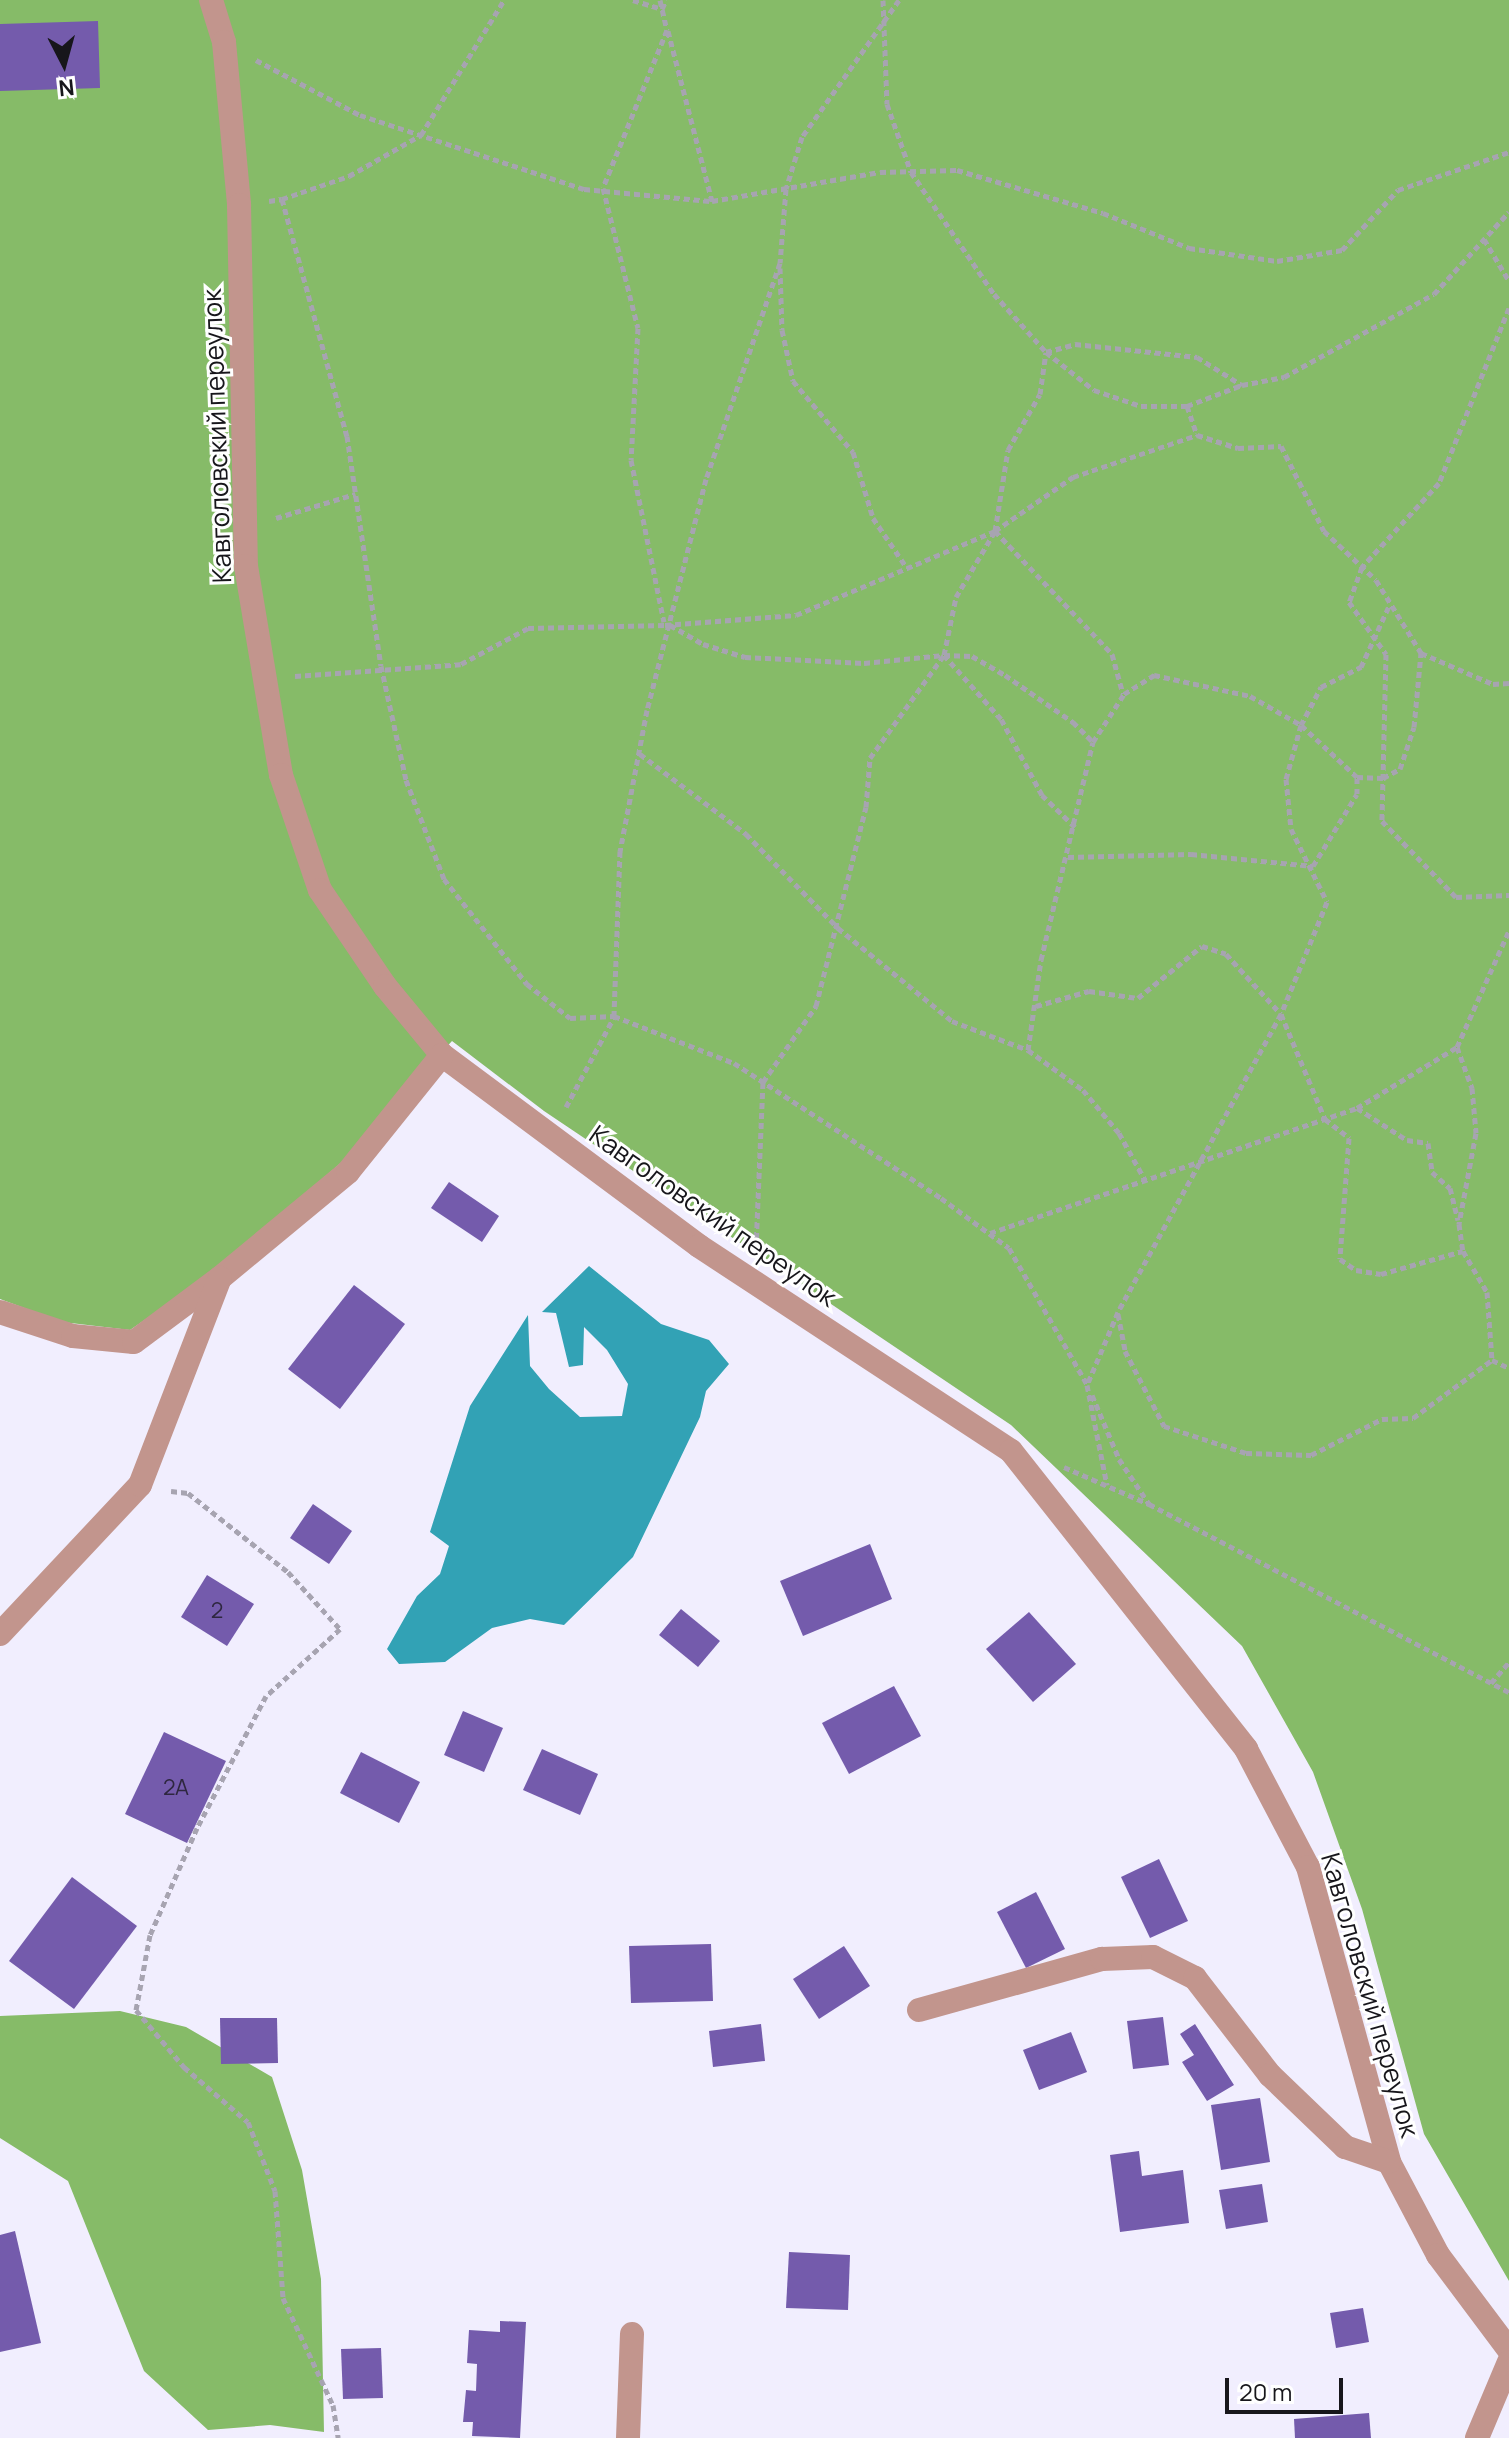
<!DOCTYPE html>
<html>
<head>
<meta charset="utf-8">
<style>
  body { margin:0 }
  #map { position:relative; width:1509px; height:2438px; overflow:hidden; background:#f1eefe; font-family:Manrope,sans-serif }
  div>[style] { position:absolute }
  .forest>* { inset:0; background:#86bb68 }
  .water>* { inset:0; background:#32a2b5 }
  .building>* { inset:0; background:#745bac }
  .path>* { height:5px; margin-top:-2.5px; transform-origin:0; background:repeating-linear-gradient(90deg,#a7a4b1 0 6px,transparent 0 10px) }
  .minor>* { height:24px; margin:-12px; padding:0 12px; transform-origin:12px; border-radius:12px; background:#c2958d }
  span { translate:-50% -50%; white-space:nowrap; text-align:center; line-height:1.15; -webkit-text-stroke:6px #fff; paint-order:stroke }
  .number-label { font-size:22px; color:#2e273f }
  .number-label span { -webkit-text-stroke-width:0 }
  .street-label { font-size:26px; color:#17161b }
  .north { position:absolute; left:24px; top:24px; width:80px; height:80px; -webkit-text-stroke:6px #fff; paint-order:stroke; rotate:174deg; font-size:22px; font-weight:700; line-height:32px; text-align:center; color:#17161b }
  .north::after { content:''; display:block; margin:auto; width:28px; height:36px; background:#17161b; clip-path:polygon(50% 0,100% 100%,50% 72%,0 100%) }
  .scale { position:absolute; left:1225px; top:2378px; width:118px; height:36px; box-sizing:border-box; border:4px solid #17161b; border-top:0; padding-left:10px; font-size:24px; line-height:28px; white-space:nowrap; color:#17161b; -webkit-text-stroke:6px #fff; paint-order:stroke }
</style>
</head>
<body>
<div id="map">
  <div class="forest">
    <div style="clip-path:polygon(0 0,1509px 0,1509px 2281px,1424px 2134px,1362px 1909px,1313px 1772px,1242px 1646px,1011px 1425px,544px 1111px,452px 1041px,343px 1161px,216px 1271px,130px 1330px,62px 1322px,0 1299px)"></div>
    <div style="clip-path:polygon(120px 2011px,186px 2027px,272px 2077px,302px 2170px,321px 2279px,324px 2432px,270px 2425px,208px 2430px,144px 2371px,68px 2181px,0 2138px,0 2016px)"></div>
  </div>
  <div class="water">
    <div style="clip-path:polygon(589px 1266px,661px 1324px,709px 1340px,729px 1364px,706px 1391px,700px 1417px,633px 1557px,564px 1625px,530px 1619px,492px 1628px,445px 1662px,399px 1664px,387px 1649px,417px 1596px,440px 1574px,449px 1546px,430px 1532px,470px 1406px,528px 1315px,530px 1366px,549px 1389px,580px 1417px,622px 1416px,628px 1384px,607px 1350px,584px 1327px,583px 1365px,569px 1367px,556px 1313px,542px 1312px)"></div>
  </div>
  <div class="building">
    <div style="clip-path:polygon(98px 21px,100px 88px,0 91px,0 24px)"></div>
    <div style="clip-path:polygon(449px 1182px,499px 1216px,482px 1242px,431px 1208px)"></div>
    <div style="clip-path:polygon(354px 1285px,405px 1324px,340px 1409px,288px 1369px)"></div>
    <div style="clip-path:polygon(313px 1504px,352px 1531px,329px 1564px,290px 1538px)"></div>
    <div style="clip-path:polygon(870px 1544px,892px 1599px,803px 1636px,780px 1581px)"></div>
    <div style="clip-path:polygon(207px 1575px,254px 1604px,227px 1646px,181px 1617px)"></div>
    <div style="clip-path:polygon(681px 1609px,720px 1641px,698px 1667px,659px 1635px)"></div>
    <div style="clip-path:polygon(1029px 1612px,1076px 1664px,1033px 1702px,986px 1649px)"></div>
    <div style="clip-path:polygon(894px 1686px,921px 1736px,849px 1774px,822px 1723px)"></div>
    <div style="clip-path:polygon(463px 1711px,503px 1728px,484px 1772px,444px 1755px)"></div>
    <div style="clip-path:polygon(164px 1732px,226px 1761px,187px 1843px,125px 1814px)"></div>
    <div style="clip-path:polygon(542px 1749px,598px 1774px,580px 1815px,523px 1790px)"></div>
    <div style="clip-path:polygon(361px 1752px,420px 1782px,399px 1823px,340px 1793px)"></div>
    <div style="clip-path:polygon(1159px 1859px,1188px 1921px,1150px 1938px,1121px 1877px)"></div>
    <div style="clip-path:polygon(72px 1877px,137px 1926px,74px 2009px,9px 1961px)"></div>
    <div style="clip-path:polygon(1036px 1892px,1065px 1949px,1026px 1968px,997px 1912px)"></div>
    <div style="clip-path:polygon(711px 1944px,713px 2001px,631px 2003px,629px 1946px)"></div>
    <div style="clip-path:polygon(844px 1946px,870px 1986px,819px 2019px,793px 1979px)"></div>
    <div style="clip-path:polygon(1163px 2017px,1169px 2065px,1133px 2069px,1127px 2021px)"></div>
    <div style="clip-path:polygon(220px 2018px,277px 2018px,278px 2063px,221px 2064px)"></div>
    <div style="clip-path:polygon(761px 2024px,765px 2061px,713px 2067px,709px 2031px)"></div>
    <div style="clip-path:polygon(1195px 2024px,1234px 2085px,1207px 2101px,1182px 2062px,1194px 2055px,1180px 2034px)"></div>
    <div style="clip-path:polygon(1071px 2032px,1087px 2072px,1039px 2090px,1023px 2050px)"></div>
    <div style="clip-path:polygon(1260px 2098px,1270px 2162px,1221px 2170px,1211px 2105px)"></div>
    <div style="clip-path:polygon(1139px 2151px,1142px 2176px,1183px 2170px,1189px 2223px,1120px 2232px,1110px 2155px)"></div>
    <div style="clip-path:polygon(1262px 2184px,1268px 2222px,1226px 2229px,1219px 2190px)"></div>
    <div style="clip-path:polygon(15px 2231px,41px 2343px,0 2352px,0 2235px)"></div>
    <div style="clip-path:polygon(789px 2252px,850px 2255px,848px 2310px,786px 2308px)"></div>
    <div style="clip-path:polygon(1363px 2308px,1369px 2342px,1336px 2348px,1330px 2313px)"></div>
    <div style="clip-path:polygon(500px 2321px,526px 2322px,520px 2438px,472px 2436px,473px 2422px,463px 2422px,466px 2390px,476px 2391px,477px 2364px,467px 2363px,469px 2330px,500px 2332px)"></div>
    <div style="clip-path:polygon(381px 2348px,383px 2398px,343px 2399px,341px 2349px)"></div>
    <div style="clip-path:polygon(1369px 2413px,1371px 2438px,1295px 2438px,1294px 2419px)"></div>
  </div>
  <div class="path">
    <div style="left:633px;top:0;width:30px;rotate:17deg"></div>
    <div style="left:662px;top:9px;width:10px;rotate:-66deg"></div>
    <div style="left:660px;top:0;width:31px;rotate:77deg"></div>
    <div style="left:667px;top:30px;width:170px;rotate:112.1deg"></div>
    <div style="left:603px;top:188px;width:144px;rotate:76deg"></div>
    <div style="left:638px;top:328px;width:132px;rotate:93deg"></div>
    <div style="left:631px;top:460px;width:165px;rotate:78.5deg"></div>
    <div style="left:883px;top:0;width:104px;rotate:87.8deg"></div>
    <div style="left:887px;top:104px;width:72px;rotate:70.6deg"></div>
    <div style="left:911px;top:172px;width:148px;rotate:55.8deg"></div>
    <div style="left:994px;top:294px;width:78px;rotate:48.1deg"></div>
    <div style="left:1046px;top:352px;width:61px;rotate:38.4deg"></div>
    <div style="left:1094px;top:390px;width:50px;rotate:18.8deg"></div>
    <div style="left:1141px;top:406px;width:46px"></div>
    <div style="left:1187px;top:406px;width:59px;rotate:-20.9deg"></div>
    <div style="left:1242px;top:385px;width:43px;rotate:-10.8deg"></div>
    <div style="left:1284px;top:377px;width:171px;rotate:-29deg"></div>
    <div style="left:1434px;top:294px;width:111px;rotate:-47.6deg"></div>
    <div style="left:899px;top:0;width:168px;rotate:125.3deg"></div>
    <div style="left:802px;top:137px;width:54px;rotate:107.1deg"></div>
    <div style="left:786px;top:189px;width:74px;rotate:94.6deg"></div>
    <div style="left:780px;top:263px;width:228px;rotate:108.9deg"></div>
    <div style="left:706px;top:479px;width:238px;rotate:104.3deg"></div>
    <div style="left:647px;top:710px;width:144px;rotate:100.8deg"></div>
    <div style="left:620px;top:851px;width:165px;rotate:92.1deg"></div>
    <div style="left:614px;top:1016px;width:129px;rotate:21.4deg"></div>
    <div style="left:734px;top:1063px;width:247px;rotate:33.1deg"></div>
    <div style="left:941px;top:1198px;width:84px;rotate:36.3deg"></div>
    <div style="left:1009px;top:1248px;width:159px;rotate:60.2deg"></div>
    <div style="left:668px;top:31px;width:176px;rotate:75.5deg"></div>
    <div style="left:256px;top:60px;width:118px;rotate:27.9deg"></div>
    <div style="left:360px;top:115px;width:236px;rotate:18.3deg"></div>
    <div style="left:584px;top:189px;width:129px;rotate:5.4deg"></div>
    <div style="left:712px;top:201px;width:170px;rotate:-9.8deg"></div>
    <div style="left:880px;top:172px;width:77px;rotate:-1.5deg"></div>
    <div style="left:957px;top:170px;width:152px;rotate:16.4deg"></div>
    <div style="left:1103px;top:213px;width:93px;rotate:22.1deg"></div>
    <div style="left:1189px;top:248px;width:89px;rotate:8.4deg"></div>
    <div style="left:1277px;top:261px;width:66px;rotate:-9.6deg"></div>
    <div style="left:1342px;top:250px;width:82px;rotate:-47deg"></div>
    <div style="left:1398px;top:190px;width:117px;rotate:-18.9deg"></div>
    <div style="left:282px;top:199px;width:71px;rotate:-18.9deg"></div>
    <div style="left:349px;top:176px;width:83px;rotate:-29.7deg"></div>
    <div style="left:421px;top:135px;width:158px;rotate:-58.4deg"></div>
    <div style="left:269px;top:201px;width:13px;rotate:-9deg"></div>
    <div style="left:282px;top:199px;width:246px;rotate:74.7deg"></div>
    <div style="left:347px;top:436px;width:232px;rotate:81.6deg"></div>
    <div style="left:381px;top:666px;width:117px;rotate:77.6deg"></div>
    <div style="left:406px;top:780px;width:106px;rotate:69deg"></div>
    <div style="left:444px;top:879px;width:134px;rotate:51.7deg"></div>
    <div style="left:527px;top:984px;width:55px;rotate:38.3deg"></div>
    <div style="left:570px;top:1018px;width:44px;rotate:-2.6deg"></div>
    <div style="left:1484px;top:239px;width:49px;rotate:59.2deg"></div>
    <div style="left:780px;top:268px;width:62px;rotate:88.2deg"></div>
    <div style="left:782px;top:330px;width:52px;rotate:77.8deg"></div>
    <div style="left:793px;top:381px;width:93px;rotate:49.8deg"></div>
    <div style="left:853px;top:452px;width:69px;rotate:73.1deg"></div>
    <div style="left:873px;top:518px;width:60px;rotate:55.8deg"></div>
    <div style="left:1509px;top:308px;width:188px;rotate:111.8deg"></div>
    <div style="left:1439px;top:483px;width:114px;rotate:132.5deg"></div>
    <div style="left:1362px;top:567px;width:37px;rotate:110deg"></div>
    <div style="left:1349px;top:602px;width:64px;rotate:54.6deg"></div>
    <div style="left:1386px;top:654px;width:167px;rotate:91.4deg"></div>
    <div style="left:1382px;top:821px;width:106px;rotate:45.8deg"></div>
    <div style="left:1456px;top:897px;width:53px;rotate:-2.2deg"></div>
    <div style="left:1187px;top:406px;width:31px;rotate:71deg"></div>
    <div style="left:276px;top:518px;width:83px;rotate:-16.9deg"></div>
    <div style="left:995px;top:531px;width:170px;rotate:46.4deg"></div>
    <div style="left:1112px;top:654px;width:41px;rotate:74.6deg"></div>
    <div style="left:670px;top:625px;width:38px;rotate:30deg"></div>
    <div style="left:703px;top:644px;width:44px;rotate:17.2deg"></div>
    <div style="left:745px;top:657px;width:119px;rotate:2.9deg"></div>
    <div style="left:864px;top:663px;width:80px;rotate:-5.7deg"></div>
    <div style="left:295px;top:676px;width:166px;rotate:-4.1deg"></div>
    <div style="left:461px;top:664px;width:76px;rotate:-28.2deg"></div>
    <div style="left:528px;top:628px;width:137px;rotate:-1.3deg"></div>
    <div style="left:665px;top:625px;width:131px;rotate:-4.4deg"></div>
    <div style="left:796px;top:615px;width:216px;rotate:-22.9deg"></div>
    <div style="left:995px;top:531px;width:95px;rotate:-34.7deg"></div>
    <div style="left:1073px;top:477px;width:131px;rotate:-18.7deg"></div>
    <div style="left:1197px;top:435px;width:43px;rotate:17.6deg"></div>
    <div style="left:1238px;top:448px;width:43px;rotate:-2.7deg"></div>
    <div style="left:1281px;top:446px;width:95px;rotate:63.2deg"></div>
    <div style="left:1324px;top:531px;width:71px;rotate:43.3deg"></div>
    <div style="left:1376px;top:580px;width:86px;rotate:58.3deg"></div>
    <div style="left:1421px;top:653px;width:78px;rotate:23.3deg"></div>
    <div style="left:1493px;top:684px;width:16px;rotate:-4deg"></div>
    <div style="left:640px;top:754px;width:133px;rotate:37deg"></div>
    <div style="left:746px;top:834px;width:132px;rotate:45.6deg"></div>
    <div style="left:838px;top:928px;width:147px;rotate:39.2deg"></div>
    <div style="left:952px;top:1021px;width:81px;rotate:20.9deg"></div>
    <div style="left:1028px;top:1050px;width:91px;rotate:-81.8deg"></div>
    <div style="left:1041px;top:960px;width:224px;rotate:-76.6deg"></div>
    <div style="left:1093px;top:742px;width:57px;rotate:-57.1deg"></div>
    <div style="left:1124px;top:694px;width:36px;rotate:-32deg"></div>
    <div style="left:1154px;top:675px;width:98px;rotate:12.3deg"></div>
    <div style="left:1250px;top:696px;width:59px;rotate:29.6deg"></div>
    <div style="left:1301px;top:725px;width:56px;rotate:105.5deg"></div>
    <div style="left:1286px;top:779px;width:50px;rotate:84.3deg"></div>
    <div style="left:1291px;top:829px;width:81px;rotate:63.7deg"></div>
    <div style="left:1327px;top:902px;width:121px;rotate:112.3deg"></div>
    <div style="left:1281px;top:1014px;width:340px;rotate:118.7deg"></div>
    <div style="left:1118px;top:1312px;width:79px;rotate:113deg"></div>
    <div style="left:1087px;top:1385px;width:102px;rotate:78.7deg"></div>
    <div style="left:1357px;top:777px;width:26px;rotate:2deg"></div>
    <div style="left:1383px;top:778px;width:19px;rotate:-28deg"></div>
    <div style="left:1400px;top:769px;width:44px;rotate:-71.6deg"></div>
    <div style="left:1414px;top:727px;width:74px;rotate:-84.6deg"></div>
    <div style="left:1075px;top:827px;width:46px;rotate:-135.9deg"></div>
    <div style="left:1042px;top:795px;width:86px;rotate:-118.3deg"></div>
    <div style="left:1001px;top:719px;width:86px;rotate:-131.7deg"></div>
    <div style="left:944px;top:655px;width:28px;rotate:2deg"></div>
    <div style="left:972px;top:656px;width:38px;rotate:30deg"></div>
    <div style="left:1005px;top:675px;width:83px;rotate:34.7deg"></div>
    <div style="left:1073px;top:722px;width:28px;rotate:45deg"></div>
    <div style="left:1068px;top:857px;width:123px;rotate:-1.4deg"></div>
    <div style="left:1191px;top:854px;width:123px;rotate:5.6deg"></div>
    <div style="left:1313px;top:866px;width:84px;rotate:-58.6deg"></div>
    <div style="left:1357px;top:794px;width:17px;rotate:-90deg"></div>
    <div style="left:1357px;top:777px;width:76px;rotate:-137.1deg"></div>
    <div style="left:1301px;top:725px;width:43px;rotate:-62.2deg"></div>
    <div style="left:1321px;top:687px;width:45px;rotate:-26.6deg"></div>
    <div style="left:1361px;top:667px;width:69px;rotate:-65.3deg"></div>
    <div style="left:1036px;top:1006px;width:55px;rotate:-15.8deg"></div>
    <div style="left:1089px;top:991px;width:49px;rotate:8.1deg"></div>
    <div style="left:1138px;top:998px;width:82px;rotate:-39.1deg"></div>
    <div style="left:1202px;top:946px;width:25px;rotate:18deg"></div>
    <div style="left:1226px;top:954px;width:81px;rotate:47.5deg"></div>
    <div style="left:1281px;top:1014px;width:114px;rotate:67.3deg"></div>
    <div style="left:1325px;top:1119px;width:31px;rotate:38deg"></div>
    <div style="left:1349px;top:1138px;width:121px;rotate:94.3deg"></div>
    <div style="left:1340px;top:1259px;width:19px;rotate:35deg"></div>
    <div style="left:1356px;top:1270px;width:25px;rotate:9deg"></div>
    <div style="left:1381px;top:1274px;width:85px;rotate:-15.7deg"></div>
    <div style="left:1457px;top:1047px;width:44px;rotate:69.9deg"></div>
    <div style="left:1472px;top:1088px;width:45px;rotate:84.9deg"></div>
    <div style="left:1476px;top:1133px;width:93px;rotate:100.6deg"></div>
    <div style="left:1459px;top:1224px;width:27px;rotate:82deg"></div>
    <div style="left:1463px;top:1251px;width:48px;rotate:59.7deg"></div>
    <div style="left:1487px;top:1292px;width:68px;rotate:85.8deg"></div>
    <div style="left:1492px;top:1360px;width:19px;rotate:25deg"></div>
    <div style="left:1028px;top:1050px;width:68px;rotate:36deg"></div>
    <div style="left:1083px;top:1090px;width:56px;rotate:50.1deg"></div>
    <div style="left:1119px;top:1133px;width:54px;rotate:61deg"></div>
    <div style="left:566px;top:1107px;width:102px;rotate:-61.9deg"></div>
    <div style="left:1357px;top:1108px;width:59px;rotate:32.6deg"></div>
    <div style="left:1407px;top:1140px;width:21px;rotate:8deg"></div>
    <div style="left:1428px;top:1143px;width:29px;rotate:82deg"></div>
    <div style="left:1432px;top:1172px;width:24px;rotate:42deg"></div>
    <div style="left:1450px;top:1188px;width:33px;rotate:76deg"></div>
    <div style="left:990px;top:1233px;width:388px;rotate:-18.8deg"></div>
    <div style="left:1357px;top:1108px;width:117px;rotate:-31.4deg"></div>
    <div style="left:1457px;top:1047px;width:127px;rotate:-65.9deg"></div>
    <div style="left:756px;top:1248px;width:166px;rotate:-87.6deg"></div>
    <div style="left:763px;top:1082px;width:93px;rotate:-55.1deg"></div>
    <div style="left:816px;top:1006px;width:205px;rotate:-75.9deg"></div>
    <div style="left:866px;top:807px;width:49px;rotate:-85.3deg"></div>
    <div style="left:870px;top:758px;width:127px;rotate:-54.3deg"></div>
    <div style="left:944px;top:655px;width:59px;rotate:-78.3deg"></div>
    <div style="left:956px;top:597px;width:77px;rotate:-59.4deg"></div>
    <div style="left:995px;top:531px;width:82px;rotate:-80.9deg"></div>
    <div style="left:1008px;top:450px;width:64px;rotate:-60.3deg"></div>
    <div style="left:1040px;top:394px;width:42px;rotate:-81.9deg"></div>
    <div style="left:1046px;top:352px;width:30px;rotate:-15deg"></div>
    <div style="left:1075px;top:344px;width:123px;rotate:6.1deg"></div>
    <div style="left:1197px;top:357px;width:53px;rotate:31.9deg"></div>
    <div style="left:1118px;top:1314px;width:38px;rotate:79deg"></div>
    <div style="left:1125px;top:1351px;width:85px;rotate:62.5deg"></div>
    <div style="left:1164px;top:1426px;width:86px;rotate:18.2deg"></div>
    <div style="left:1246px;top:1453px;width:65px;rotate:1.8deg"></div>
    <div style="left:1311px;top:1455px;width:80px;rotate:-26.9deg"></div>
    <div style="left:1382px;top:1419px;width:31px;rotate:-2deg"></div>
    <div style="left:1413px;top:1418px;width:98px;rotate:-36.3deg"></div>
    <div style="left:1092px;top:1395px;width:69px;rotate:67.1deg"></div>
    <div style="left:1119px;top:1459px;width:54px;rotate:56.3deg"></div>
    <div style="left:1064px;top:1467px;width:93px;rotate:23.5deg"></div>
    <div style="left:1149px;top:1504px;width:406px;rotate:27.6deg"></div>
    <div style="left:171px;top:1491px;width:17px;rotate:7deg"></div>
    <div style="left:188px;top:1493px;width:127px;rotate:38.3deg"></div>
    <div style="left:288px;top:1572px;width:77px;rotate:47.6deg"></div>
    <div style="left:340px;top:1629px;width:100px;rotate:137.8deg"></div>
    <div style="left:266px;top:1696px;width:149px;rotate:117.6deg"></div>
    <div style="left:197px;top:1828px;width:117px;rotate:113.7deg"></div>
    <div style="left:150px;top:1935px;width:76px;rotate:100.6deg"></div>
    <div style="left:136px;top:2010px;width:75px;rotate:49.9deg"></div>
    <div style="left:184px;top:2067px;width:84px;rotate:40.7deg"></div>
    <div style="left:248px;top:2122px;width:74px;rotate:68.6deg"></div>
    <div style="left:275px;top:2191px;width:107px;rotate:85.7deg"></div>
    <div style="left:283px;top:2298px;width:118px;rotate:65deg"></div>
    <div style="left:333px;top:2405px;width:33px;rotate:81deg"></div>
    <div style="left:1491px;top:1683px;width:28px;rotate:-49deg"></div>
  </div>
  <div class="minor">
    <div style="left:211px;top:0;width:44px;rotate:72.8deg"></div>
    <div style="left:224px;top:42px;width:164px;rotate:84.7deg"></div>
    <div style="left:239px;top:205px;width:361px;rotate:88.9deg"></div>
    <div style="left:246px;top:566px;width:212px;rotate:80.5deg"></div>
    <div style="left:281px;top:775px;width:121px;rotate:71.3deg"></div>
    <div style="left:320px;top:890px;width:116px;rotate:55.9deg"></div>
    <div style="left:385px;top:986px;width:89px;rotate:50.4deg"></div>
    <div style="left:442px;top:1055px;width:320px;rotate:36.6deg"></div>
    <div style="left:699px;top:1246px;width:373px;rotate:33.3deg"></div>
    <div style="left:1011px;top:1451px;width:380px;rotate:51.7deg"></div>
    <div style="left:1246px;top:1749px;width:133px;rotate:62.3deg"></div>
    <div style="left:1308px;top:1867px;width:306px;rotate:74.6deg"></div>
    <div style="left:1389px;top:2162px;width:105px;rotate:62.2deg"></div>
    <div style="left:1438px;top:2255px;width:119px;rotate:53.2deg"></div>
    <div style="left:0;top:1312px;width:77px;rotate:18.2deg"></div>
    <div style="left:73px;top:1336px;width:61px;rotate:5.6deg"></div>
    <div style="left:134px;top:1342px;width:107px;rotate:-36.7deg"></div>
    <div style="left:220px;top:1278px;width:166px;rotate:-39.6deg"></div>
    <div style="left:348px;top:1172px;width:150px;rotate:-51.2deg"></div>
    <div style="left:0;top:1634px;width:204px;rotate:-46.8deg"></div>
    <div style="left:140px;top:1485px;width:222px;rotate:-68.9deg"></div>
    <div style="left:919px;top:2010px;width:190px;rotate:-15.6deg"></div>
    <div style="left:1102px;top:1959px;width:51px;rotate:-2.2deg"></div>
    <div style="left:1153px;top:1957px;width:47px;rotate:26.6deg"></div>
    <div style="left:1195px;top:1978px;width:123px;rotate:52.3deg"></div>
    <div style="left:1270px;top:2075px;width:104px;rotate:43.8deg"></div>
    <div style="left:1345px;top:2147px;width:46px;rotate:18.8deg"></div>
    <div style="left:628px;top:2438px;width:104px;rotate:-87.8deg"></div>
    <div style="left:1477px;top:2438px;width:82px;rotate:-67.2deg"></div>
  </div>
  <div class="number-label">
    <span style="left:217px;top:1611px">2</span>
    <span style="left:176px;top:1788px">2А</span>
  </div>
  <div class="street-label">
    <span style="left:217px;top:436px;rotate:-92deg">Кавголовский переулок</span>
    <span style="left:713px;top:1216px;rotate:35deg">Кавголовский переулок</span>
    <span style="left:1370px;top:1995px;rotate:74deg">Кавголовский переулок</span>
  </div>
  <div class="north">N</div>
  <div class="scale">20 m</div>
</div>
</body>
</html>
